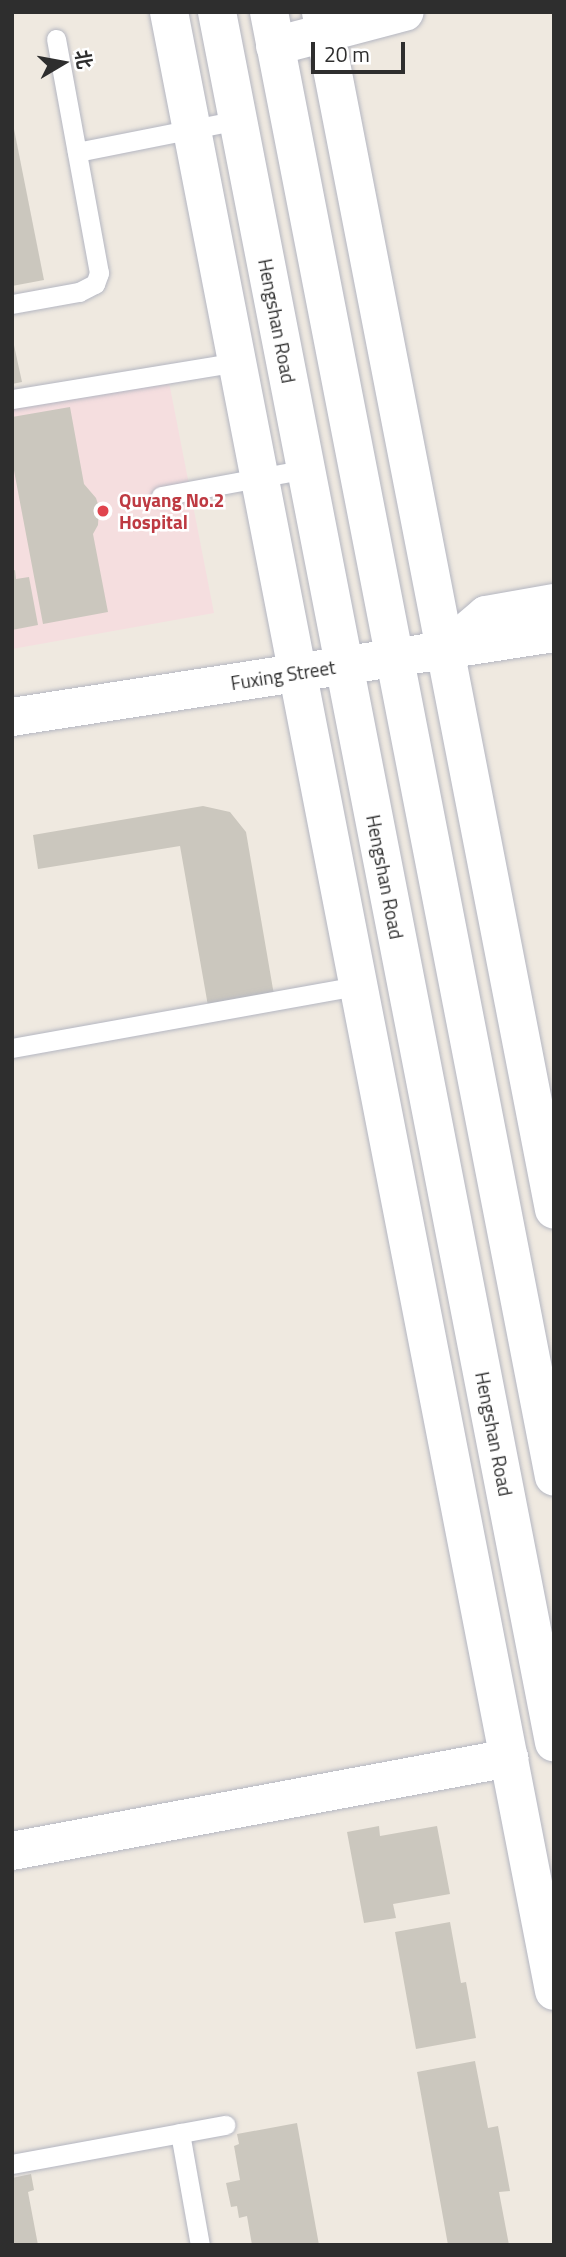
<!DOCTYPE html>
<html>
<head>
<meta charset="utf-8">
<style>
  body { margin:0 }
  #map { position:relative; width:566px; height:2257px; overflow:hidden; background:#efe9e0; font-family:"Titillium Web","Noto Sans SC",sans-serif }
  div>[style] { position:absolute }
  .medical>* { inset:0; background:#f5dedf }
  .building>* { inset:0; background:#cbc7be }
  .roads { filter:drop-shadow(0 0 2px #b4b6c1) drop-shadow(0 0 2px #b4b6c1) }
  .service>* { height:19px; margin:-9.5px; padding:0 9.5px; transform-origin:9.5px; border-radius:9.5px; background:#fff }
  .minor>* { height:38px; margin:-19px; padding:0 19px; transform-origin:19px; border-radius:19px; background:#fff }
  .tertiary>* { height:38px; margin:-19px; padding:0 19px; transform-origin:19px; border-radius:19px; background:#fff }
  .secondary>* { height:38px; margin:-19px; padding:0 19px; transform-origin:19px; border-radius:19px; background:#fff }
  .dots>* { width:19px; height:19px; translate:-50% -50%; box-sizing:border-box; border:4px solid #fff; border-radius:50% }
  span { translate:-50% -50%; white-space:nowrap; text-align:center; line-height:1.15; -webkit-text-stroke:5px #fff; paint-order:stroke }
  .street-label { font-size:19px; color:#2e2e2e }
  .health-label { font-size:19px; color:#be3a42; font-weight:700 }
  .left { translate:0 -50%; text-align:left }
  .frame { position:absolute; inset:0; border:14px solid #2e2e2e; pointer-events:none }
  .north { position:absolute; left:28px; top:28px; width:70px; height:70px; -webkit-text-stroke:5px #fff; paint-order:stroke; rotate:80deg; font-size:19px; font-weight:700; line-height:28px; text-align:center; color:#2e2e2e }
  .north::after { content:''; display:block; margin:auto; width:24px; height:32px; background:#2e2e2e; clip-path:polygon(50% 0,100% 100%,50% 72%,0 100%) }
  .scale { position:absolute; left:311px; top:42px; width:94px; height:32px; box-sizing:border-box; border:4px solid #2e2e2e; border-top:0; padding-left:9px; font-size:21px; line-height:24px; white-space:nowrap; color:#2e2e2e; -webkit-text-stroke:5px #fff; paint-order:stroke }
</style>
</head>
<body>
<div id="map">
  <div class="medical">
    <div style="clip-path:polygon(169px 382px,214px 613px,12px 649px,12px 408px)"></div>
  </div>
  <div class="building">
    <div style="clip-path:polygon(12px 119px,44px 280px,12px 286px)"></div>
    <div style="clip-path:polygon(12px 336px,22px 382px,12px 384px)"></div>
    <div style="clip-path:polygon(70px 407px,84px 484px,96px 498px,99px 507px,98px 525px,93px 534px,108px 612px,43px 624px,12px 460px,12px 417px)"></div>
    <div style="clip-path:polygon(15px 570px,16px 579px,29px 577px,38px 625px,12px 630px,12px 571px)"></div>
    <div style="clip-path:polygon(203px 806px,230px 812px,246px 832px,274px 995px,208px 1006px,180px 846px,38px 869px,33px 835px)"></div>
    <div style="clip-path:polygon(379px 1826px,380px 1836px,437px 1826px,450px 1894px,393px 1904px,396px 1918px,364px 1923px,347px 1832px)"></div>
    <div style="clip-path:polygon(450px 1922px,461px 1983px,466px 1982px,476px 2038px,416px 2049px,395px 1932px)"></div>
    <div style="clip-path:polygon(475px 2061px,488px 2128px,498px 2126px,510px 2191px,499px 2192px,509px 2245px,448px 2245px,429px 2139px,417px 2072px)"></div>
    <div style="clip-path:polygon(297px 2123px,319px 2245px,252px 2245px,247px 2216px,239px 2218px,237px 2206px,231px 2207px,226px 2183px,240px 2180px,234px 2146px,239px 2144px,237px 2134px)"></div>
    <div style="clip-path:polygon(31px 2174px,34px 2190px,28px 2192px,38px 2245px,12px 2245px,12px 2178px)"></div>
  </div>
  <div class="roads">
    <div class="service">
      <div style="left:77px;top:152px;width:164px;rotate:-11.2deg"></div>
      <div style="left:12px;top:304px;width:68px;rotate:-10.2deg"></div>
      <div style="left:79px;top:292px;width:18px;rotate:-27deg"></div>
      <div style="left:95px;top:284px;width:12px;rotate:-70deg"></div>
      <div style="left:99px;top:273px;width:238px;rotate:-100.4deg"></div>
      <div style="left:12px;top:399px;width:228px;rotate:-9.3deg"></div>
      <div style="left:161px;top:496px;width:147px;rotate:-10.5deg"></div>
      <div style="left:12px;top:1048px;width:352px;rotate:-10.2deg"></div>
      <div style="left:180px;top:2133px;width:114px;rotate:79.9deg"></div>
      <div style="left:12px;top:2164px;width:217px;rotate:-10.4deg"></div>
    </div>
    <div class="minor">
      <div style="left:169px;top:12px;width:2016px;rotate:78.99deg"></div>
      <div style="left:321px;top:12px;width:1220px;rotate:78.99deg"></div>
      <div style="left:275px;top:46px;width:134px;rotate:-14.7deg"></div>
      <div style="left:445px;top:650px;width:54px;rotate:-40.5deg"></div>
      <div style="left:486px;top:615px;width:69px;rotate:-10deg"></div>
      <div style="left:12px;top:1851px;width:506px;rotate:-10.6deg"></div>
    </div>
    <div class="tertiary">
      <div style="left:12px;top:717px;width:548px;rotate:-8.81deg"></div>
    </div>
    <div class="secondary">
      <div style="left:217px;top:12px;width:1763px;rotate:78.98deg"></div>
      <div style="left:269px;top:12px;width:1492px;rotate:78.99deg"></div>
    </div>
  </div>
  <div class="dots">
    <div style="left:103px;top:511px;background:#e0444e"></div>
  </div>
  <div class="street-label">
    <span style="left:277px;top:321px;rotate:79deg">Hengshan Road</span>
    <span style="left:283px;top:675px;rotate:-9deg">Fuxing Street</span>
    <span style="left:385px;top:877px;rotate:79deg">Hengshan Road</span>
    <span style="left:494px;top:1434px;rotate:79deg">Hengshan Road</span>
  </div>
  <div class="health-label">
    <span class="left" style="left:119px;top:511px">Quyang No.2<br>Hospital</span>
  </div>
  <div class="frame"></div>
  <div class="north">北</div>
  <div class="scale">20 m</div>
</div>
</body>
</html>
